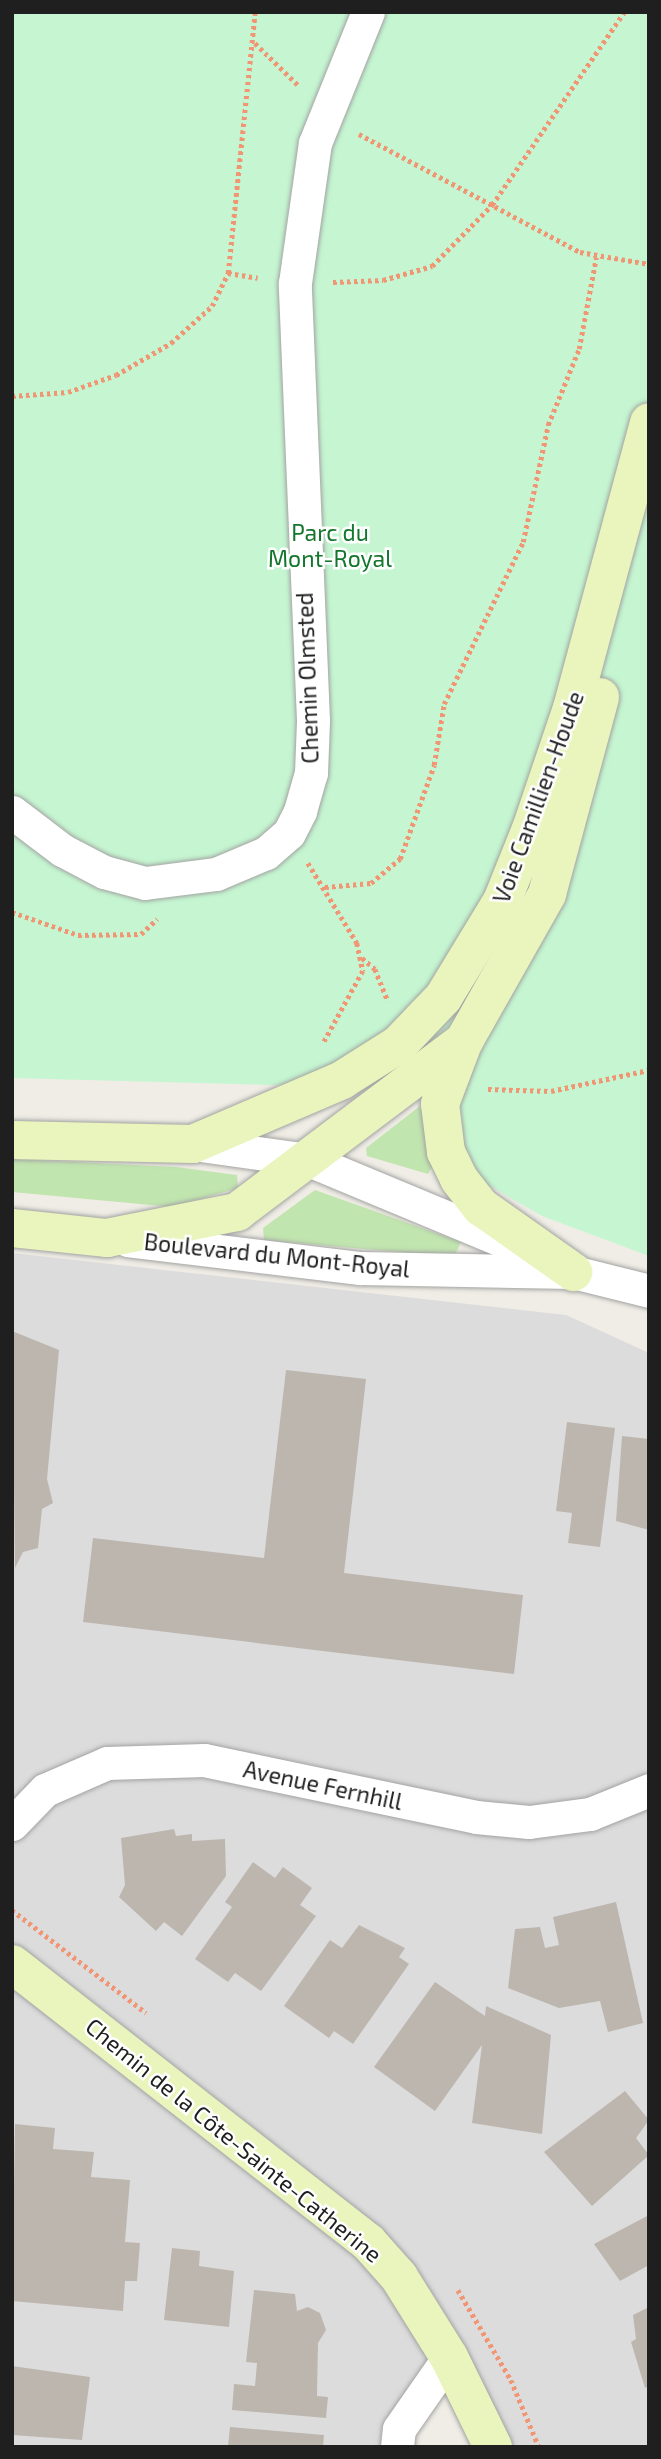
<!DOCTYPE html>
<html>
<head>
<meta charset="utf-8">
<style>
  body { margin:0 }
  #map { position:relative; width:661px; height:2459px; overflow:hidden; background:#efede5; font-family:"Exo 2",sans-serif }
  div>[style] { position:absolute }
  .residential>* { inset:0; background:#dddcdc }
  .grass>* { inset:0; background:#c1e5af }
  .park>* { inset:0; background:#c5f6d1 }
  .building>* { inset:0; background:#bcb6af }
  .path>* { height:4.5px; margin-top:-2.25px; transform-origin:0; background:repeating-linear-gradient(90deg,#f09675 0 3.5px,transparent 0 7px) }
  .roads { filter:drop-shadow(0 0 2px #a3a3a3) drop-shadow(0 0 2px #a3a3a3) }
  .street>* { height:33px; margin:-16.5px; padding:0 16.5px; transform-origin:16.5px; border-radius:16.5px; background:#fff }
  .secondary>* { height:38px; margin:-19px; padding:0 19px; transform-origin:19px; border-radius:19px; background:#e9f5bd }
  span { translate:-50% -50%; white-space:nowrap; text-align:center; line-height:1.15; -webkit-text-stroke:5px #fff; paint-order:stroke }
  .park-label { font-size:23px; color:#13762c }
  .street-label { font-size:23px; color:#1f1f1f }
  .frame { position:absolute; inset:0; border:14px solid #1f1f1f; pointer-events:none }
</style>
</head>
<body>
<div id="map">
  <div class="residential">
    <div style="clip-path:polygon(12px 1253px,566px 1315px,649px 1353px,649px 2447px,503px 2447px,449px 2358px,397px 2447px,12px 2447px)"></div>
  </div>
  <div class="grass">
    <div style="clip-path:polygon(420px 1106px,433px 1165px,428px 1174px,367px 1156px,366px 1148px)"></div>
    <div style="clip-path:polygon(12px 1159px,176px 1167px,237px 1175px,238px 1188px,172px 1207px,12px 1192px)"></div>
    <div style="clip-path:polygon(315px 1190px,461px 1242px,454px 1257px,264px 1240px,263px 1228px)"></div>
  </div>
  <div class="park">
    <div style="clip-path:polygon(12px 12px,649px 12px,649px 1256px,542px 1216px,483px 1182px,466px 1162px,456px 1122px,464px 1090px,12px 1078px)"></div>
  </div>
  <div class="building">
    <div style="clip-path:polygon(12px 1331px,59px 1350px,47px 1479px,53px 1503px,42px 1509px,38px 1548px,23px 1552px,15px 1568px)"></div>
    <div style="clip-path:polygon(286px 1370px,366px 1379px,344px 1573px,523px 1595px,514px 1674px,83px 1622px,93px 1538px,264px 1558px)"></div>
    <div style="clip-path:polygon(567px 1422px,615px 1428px,600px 1547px,568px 1543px,572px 1513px,556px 1511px)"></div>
    <div style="clip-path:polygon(622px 1436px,649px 1439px,649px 1530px,616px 1521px)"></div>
    <div style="clip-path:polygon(174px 1829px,176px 1836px,192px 1834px,192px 1841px,225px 1839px,226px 1876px,182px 1936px,164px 1922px,156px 1931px,119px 1897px,125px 1885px,121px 1838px)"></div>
    <div style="clip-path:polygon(253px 1862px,275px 1878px,283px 1867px,312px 1888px,300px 1905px,316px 1916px,261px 1991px,235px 1973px,228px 1982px,195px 1959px,232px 1907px,225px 1902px)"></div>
    <div style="clip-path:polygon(616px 1902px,643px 2023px,608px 2032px,600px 2001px,559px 2008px,508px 1988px,515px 1929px,540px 1927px,545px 1948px,559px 1945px,553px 1917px)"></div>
    <div style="clip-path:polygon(359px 1925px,405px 1948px,399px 1957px,409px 1964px,353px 2044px,334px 2031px,329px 2038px,284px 2006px,330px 1940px,342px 1948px)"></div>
    <div style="clip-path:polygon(435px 1982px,485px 2016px,486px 2006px,551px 2035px,542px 2134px,472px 2123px,482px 2045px,435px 2111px,374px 2067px)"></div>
    <div style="clip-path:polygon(625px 2091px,649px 2120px,636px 2138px,649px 2155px,592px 2206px,544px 2152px)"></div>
    <div style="clip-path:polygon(15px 2124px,55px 2128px,53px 2149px,94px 2152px,91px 2177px,130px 2180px,125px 2242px,140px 2243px,137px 2281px,125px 2281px,123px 2311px,12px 2301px)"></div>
    <div style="clip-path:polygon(649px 2215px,649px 2265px,620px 2281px,594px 2244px)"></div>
    <div style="clip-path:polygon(172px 2248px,200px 2251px,199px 2266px,234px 2271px,229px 2327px,164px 2320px)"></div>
    <div style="clip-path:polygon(254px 2290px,295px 2294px,297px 2311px,308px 2307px,320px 2313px,326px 2330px,318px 2343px,317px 2396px,328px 2397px,326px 2418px,232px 2410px,234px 2384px,255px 2386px,257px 2363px,246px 2362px)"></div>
    <div style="clip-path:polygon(649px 2307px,649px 2386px,645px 2388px,631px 2342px,636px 2339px,633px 2315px)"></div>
    <div style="clip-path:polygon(12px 2366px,90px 2377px,82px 2440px,12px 2435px)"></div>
    <div style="clip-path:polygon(230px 2427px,324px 2435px,323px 2447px,228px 2447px)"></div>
  </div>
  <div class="path">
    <div style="left:255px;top:43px;width:60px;rotate:44.3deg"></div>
    <div style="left:359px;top:134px;width:251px;rotate:28.1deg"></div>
    <div style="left:580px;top:252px;width:70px;rotate:9.9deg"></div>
    <div style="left:228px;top:273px;width:30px;rotate:9deg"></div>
    <div style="left:333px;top:282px;width:50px;rotate:-2.3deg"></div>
    <div style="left:383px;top:280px;width:51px;rotate:-15.9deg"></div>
    <div style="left:432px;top:266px;width:86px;rotate:-45.5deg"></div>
    <div style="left:492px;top:205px;width:234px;rotate:-55.6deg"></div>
    <div style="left:12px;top:396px;width:56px;rotate:-4.1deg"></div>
    <div style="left:68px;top:392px;width:51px;rotate:-19.5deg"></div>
    <div style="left:116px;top:375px;width:64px;rotate:-30.2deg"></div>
    <div style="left:171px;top:343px;width:55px;rotate:-42.1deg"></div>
    <div style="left:212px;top:306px;width:37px;rotate:-64deg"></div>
    <div style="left:228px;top:273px;width:262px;rotate:-84.1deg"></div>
    <div style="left:308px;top:863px;width:94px;rotate:58.5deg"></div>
    <div style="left:357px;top:943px;width:29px;rotate:78deg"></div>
    <div style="left:363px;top:971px;width:81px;rotate:118.8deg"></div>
    <div style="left:325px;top:887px;width:46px;rotate:-5deg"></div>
    <div style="left:371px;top:883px;width:38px;rotate:-40deg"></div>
    <div style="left:400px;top:859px;width:100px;rotate:-70.1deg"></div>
    <div style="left:434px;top:765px;width:62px;rotate:-80.7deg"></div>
    <div style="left:444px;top:704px;width:180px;rotate:-64deg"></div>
    <div style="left:523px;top:542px;width:120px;rotate:-77.9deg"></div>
    <div style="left:548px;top:425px;width:82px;rotate:-67.8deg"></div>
    <div style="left:579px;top:349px;width:93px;rotate:-79.4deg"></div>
    <div style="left:12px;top:912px;width:70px;rotate:19.2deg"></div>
    <div style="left:78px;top:935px;width:63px;rotate:-0.9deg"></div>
    <div style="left:141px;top:934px;width:22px;rotate:-43deg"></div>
    <div style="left:362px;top:958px;width:17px;rotate:40deg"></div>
    <div style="left:375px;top:969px;width:35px;rotate:68deg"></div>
    <div style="left:488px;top:1089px;width:63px;rotate:1.8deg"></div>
    <div style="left:551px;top:1091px;width:100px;rotate:-12.1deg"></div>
    <div style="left:12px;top:1910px;width:169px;rotate:37.5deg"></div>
    <div style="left:458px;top:2290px;width:104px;rotate:59.5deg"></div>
    <div style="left:511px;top:2380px;width:73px;rotate:67.3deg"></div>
  </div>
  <div class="roads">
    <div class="street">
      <div style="left:12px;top:812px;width:63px;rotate:37.2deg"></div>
      <div style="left:62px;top:850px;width:47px;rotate:27.6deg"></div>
      <div style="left:104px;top:872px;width:42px;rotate:15deg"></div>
      <div style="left:145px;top:883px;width:72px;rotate:-7.2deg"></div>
      <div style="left:216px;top:874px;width:54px;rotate:-22.8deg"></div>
      <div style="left:266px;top:853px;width:30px;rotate:-41deg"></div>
      <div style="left:289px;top:833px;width:25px;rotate:-63deg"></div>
      <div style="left:300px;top:811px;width:40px;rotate:-74deg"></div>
      <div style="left:311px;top:773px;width:53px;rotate:-87.8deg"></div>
      <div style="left:313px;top:720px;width:437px;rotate:-92.4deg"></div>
      <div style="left:295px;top:283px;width:141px;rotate:-81.9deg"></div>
      <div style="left:315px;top:143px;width:141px;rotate:-68deg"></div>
      <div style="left:193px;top:1144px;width:117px;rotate:7.9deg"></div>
      <div style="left:309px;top:1160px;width:224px;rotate:22.6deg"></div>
      <div style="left:127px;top:1240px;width:235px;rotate:6.9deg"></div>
      <div style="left:360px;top:1268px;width:213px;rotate:1.1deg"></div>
      <div style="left:573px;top:1272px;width:78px;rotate:14deg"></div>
      <div style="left:12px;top:1824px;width:47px;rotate:-45.9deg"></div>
      <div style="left:45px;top:1790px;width:68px;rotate:-23.5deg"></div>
      <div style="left:107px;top:1763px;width:97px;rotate:-1.8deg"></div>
      <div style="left:204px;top:1760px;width:278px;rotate:11.8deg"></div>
      <div style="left:476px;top:1817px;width:53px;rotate:5.4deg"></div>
      <div style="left:529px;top:1822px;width:62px;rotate:-7.5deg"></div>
      <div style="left:590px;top:1814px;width:64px;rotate:-22.1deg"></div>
      <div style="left:397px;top:2447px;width:18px;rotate:-84deg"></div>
      <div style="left:399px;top:2429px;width:88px;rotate:-55.2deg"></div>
    </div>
    <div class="secondary">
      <div style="left:463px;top:1043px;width:65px;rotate:110.7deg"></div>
      <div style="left:440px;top:1104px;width:48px;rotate:82.9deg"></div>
      <div style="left:446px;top:1152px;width:30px;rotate:64deg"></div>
      <div style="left:459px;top:1179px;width:36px;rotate:52deg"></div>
      <div style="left:481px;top:1207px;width:113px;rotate:35.2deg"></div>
      <div style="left:12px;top:1140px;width:181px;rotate:1.3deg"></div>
      <div style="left:193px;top:1144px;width:162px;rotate:-23.2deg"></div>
      <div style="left:342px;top:1080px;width:67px;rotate:-32.3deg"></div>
      <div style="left:399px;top:1044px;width:64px;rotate:-46.3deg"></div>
      <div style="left:443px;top:998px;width:114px;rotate:-58.7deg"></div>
      <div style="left:502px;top:901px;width:78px;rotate:-68.1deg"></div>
      <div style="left:531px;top:829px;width:128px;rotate:-71.3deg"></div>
      <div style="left:572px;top:708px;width:296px;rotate:-74.9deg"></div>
      <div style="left:12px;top:1228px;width:96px;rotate:6deg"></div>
      <div style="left:107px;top:1238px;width:133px;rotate:-11.3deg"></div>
      <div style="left:237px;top:1212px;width:284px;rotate:-37deg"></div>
      <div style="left:464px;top:1041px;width:169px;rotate:-60.5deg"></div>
      <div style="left:547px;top:894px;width:204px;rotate:-74.9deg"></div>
      <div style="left:12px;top:1964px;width:452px;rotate:38deg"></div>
      <div style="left:368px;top:2242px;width:47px;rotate:48.5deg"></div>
      <div style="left:399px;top:2277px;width:94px;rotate:58deg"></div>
      <div style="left:449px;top:2357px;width:100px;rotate:63.9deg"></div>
    </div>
  </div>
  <div class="park-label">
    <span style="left:330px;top:545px">Parc du<br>Mont-Royal</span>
  </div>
  <div class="street-label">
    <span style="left:307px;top:678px;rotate:-92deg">Chemin Olmsted</span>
    <span style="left:538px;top:797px;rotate:-70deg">Voie Camillien-Houde</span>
    <span style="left:277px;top:1255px;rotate:6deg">Boulevard du Mont-Royal</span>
    <span style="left:323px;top:1785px;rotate:12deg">Avenue Fernhill</span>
    <span style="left:234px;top:2140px;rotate:39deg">Chemin de la Côte-Sainte-Catherine</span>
  </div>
  <div class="frame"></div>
</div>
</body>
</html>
